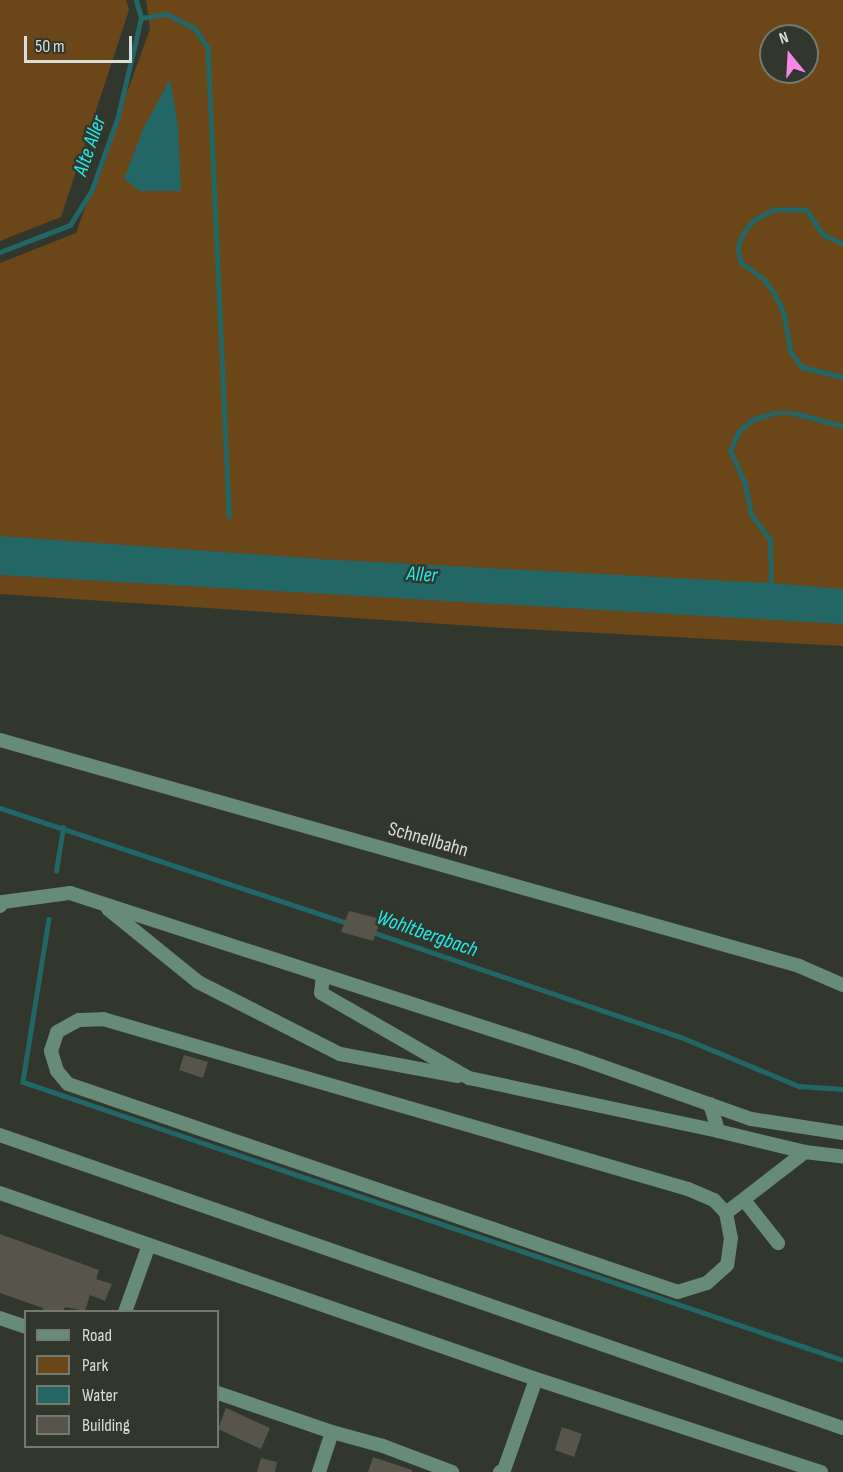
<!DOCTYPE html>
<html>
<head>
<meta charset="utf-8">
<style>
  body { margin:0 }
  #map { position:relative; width:843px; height:1472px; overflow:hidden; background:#31372d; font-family:"Sofia Sans Condensed",sans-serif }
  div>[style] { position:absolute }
  .green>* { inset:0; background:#6a4619 }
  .water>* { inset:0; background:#266 }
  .stream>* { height:4.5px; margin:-2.25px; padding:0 2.25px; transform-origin:2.25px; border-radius:2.25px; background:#266 }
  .building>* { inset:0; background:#575549 }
  .minor>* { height:14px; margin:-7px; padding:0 7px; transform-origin:7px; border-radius:7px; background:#668b78 }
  span { translate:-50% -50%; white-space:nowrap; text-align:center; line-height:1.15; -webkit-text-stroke:5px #31372d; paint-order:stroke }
  .street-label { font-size:20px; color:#daded8 }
  .water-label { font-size:21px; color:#22eaea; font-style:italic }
  .legend { position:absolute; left:24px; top:1310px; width:195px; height:138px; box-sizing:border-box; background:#31372d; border:2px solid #757a71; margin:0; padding:8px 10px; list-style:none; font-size:18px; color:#daded8 }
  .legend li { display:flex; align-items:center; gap:12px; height:30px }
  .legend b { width:30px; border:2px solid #757a71 }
  .north { position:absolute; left:759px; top:24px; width:60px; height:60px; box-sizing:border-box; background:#31372d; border:2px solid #757a71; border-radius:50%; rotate:342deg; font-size:16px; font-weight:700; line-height:24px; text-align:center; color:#daded8 }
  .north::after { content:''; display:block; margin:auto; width:21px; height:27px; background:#f987e8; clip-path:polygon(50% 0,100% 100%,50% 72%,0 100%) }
  .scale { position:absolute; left:24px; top:36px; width:108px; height:27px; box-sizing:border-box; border:3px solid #daded8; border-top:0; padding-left:8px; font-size:18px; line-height:21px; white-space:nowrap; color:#daded8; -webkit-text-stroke:4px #31372d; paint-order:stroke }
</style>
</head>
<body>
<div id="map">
  <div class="green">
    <div style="clip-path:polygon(0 0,126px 0,129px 10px,61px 217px,0 241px)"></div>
    <div style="clip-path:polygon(evenodd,146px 0,843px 0,843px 646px,503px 628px,0 594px,0 263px,76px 233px,150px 29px,146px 0,771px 36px,807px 36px,807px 72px,771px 72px,771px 36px)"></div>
  </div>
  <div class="water">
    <div style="clip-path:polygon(170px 79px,178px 126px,181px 191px,140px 191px,124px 179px,143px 129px)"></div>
    <div style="clip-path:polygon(0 536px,319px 559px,771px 583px,843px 589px,843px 624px,0 575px)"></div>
  </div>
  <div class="stream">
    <div style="left:141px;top:18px;width:26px;rotate:-9deg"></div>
    <div style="left:167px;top:14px;width:31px;rotate:27deg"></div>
    <div style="left:195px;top:28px;width:24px;rotate:57deg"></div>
    <div style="left:208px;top:48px;width:469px;rotate:87.4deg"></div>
    <div style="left:843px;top:244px;width:22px;rotate:-156deg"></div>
    <div style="left:823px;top:235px;width:30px;rotate:-124deg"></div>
    <div style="left:806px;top:210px;width:32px;rotate:180deg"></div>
    <div style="left:774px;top:210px;width:21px;rotate:152deg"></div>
    <div style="left:755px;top:220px;width:16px;rotate:133deg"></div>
    <div style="left:744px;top:232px;width:17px;rotate:111deg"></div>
    <div style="left:738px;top:248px;width:14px;rotate:78deg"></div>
    <div style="left:741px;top:262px;width:30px;rotate:37deg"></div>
    <div style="left:765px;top:280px;width:19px;rotate:55deg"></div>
    <div style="left:776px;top:296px;width:19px;rotate:65deg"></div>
    <div style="left:784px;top:313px;width:40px;rotate:80deg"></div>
    <div style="left:791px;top:352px;width:19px;rotate:54deg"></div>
    <div style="left:802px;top:367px;width:42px;rotate:13.7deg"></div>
    <div style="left:0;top:252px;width:75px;rotate:-21.1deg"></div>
    <div style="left:70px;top:225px;width:39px;rotate:-58deg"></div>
    <div style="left:91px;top:192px;width:81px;rotate:-70.4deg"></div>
    <div style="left:118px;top:116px;width:101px;rotate:-76.8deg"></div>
    <div style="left:141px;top:18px;width:19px;rotate:-106deg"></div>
    <div style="left:771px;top:587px;width:47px;rotate:-91.2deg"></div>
    <div style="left:770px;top:540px;width:31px;rotate:-127deg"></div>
    <div style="left:751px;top:515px;width:32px;rotate:-101deg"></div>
    <div style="left:745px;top:484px;width:36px;rotate:-114deg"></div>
    <div style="left:730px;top:451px;width:22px;rotate:-66deg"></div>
    <div style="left:739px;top:431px;width:17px;rotate:-40deg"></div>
    <div style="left:752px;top:420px;width:22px;rotate:-18deg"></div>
    <div style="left:773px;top:413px;width:21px"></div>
    <div style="left:794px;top:413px;width:51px;rotate:14.9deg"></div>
    <div style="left:0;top:808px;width:369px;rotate:18.3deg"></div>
    <div style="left:56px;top:871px;width:44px;rotate:-80.8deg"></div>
    <div style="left:49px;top:919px;width:165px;rotate:99.1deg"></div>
    <div style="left:23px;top:1082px;width:866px;rotate:18.73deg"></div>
    <div style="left:372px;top:932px;width:326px;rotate:18.8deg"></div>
    <div style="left:681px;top:1037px;width:128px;rotate:22.6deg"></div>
    <div style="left:799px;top:1086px;width:44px;rotate:3.9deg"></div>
  </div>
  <div class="building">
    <div style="clip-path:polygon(349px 911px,381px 919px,373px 941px,341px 932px)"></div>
    <div style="clip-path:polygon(184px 1055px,208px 1062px,203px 1078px,179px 1070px)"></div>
    <div style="clip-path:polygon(0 1234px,99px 1270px,96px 1279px,112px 1284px,105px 1301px,90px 1295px,85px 1311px,65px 1307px,63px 1311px,43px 1311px,43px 1308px,0 1293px)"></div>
    <div style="clip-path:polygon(226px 1408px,270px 1428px,261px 1449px,218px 1429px)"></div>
    <div style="clip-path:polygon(562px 1427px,582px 1434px,574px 1457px,555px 1450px)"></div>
    <div style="clip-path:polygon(373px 1457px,412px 1470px,412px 1472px,368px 1472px)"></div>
    <div style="clip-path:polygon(261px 1458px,277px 1462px,275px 1472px,257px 1472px)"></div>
  </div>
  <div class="minor">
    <div style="left:0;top:740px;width:830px;rotate:15.79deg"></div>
    <div style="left:799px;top:966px;width:48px;rotate:23.4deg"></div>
    <div style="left:0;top:906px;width:5px;rotate:-53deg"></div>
    <div style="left:3px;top:902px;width:68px;rotate:-7.7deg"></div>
    <div style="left:70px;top:893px;width:532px;rotate:17.96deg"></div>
    <div style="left:576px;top:1057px;width:186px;rotate:19.5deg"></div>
    <div style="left:751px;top:1119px;width:93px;rotate:8.7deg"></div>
    <div style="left:108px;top:909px;width:116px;rotate:39deg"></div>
    <div style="left:198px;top:982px;width:159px;rotate:26.9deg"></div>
    <div style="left:340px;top:1054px;width:120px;rotate:10.6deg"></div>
    <div style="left:323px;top:975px;width:18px;rotate:96deg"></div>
    <div style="left:321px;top:993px;width:171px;rotate:29.9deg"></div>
    <div style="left:469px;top:1078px;width:255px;rotate:12deg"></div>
    <div style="left:103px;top:1019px;width:609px;rotate:16.2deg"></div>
    <div style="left:688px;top:1189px;width:28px;rotate:23deg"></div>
    <div style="left:714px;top:1200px;width:18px;rotate:47deg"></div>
    <div style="left:726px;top:1213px;width:25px;rotate:79deg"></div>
    <div style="left:731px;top:1238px;width:27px;rotate:98deg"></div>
    <div style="left:727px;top:1265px;width:27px;rotate:138deg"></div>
    <div style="left:707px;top:1283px;width:30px;rotate:163deg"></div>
    <div style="left:678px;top:1292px;width:644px;rotate:-161.17deg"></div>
    <div style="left:68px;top:1084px;width:17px;rotate:-130deg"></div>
    <div style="left:57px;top:1071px;width:21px;rotate:-107deg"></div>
    <div style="left:51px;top:1051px;width:20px;rotate:-72deg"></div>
    <div style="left:57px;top:1032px;width:25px;rotate:-29deg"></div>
    <div style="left:79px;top:1020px;width:24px;rotate:-2deg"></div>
    <div style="left:710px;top:1104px;width:28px;rotate:73deg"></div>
    <div style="left:718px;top:1131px;width:89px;rotate:13.6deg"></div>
    <div style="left:0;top:1135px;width:892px;rotate:19.17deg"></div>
    <div style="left:0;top:1193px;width:567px;rotate:19.14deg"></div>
    <div style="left:536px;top:1379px;width:300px;rotate:18.1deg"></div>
    <div style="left:744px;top:1200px;width:55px;rotate:51.7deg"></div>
    <div style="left:726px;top:1213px;width:100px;rotate:-37.7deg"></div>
    <div style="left:805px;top:1152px;width:38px;rotate:7deg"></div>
    <div style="left:125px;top:1312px;width:71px;rotate:-70.3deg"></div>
    <div style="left:0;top:1318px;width:28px;rotate:19deg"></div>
    <div style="left:218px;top:1393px;width:120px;rotate:18.9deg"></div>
    <div style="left:319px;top:1472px;width:42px;rotate:-72deg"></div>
    <div style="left:332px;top:1432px;width:53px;rotate:15.4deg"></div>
    <div style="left:383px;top:1446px;width:74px;rotate:20.6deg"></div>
    <div style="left:500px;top:1472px;width:4px;rotate:-27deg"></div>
    <div style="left:504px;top:1470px;width:96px;rotate:-70.6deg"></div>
  </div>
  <div class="street-label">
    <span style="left:428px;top:840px;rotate:16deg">Schnellbahn</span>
  </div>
  <div class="water-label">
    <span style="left:90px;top:146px;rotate:-71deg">Alte Aller</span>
    <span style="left:422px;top:575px;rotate:4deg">Aller</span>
    <span style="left:427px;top:934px;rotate:19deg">Wohltbergbach</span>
  </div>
  <ul class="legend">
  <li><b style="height:8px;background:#668b78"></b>Road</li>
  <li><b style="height:16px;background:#6a4619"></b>Park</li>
  <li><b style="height:16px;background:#266"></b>Water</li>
  <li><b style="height:16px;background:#575549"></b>Building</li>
  </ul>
  <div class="north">N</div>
  <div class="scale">50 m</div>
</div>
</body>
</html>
